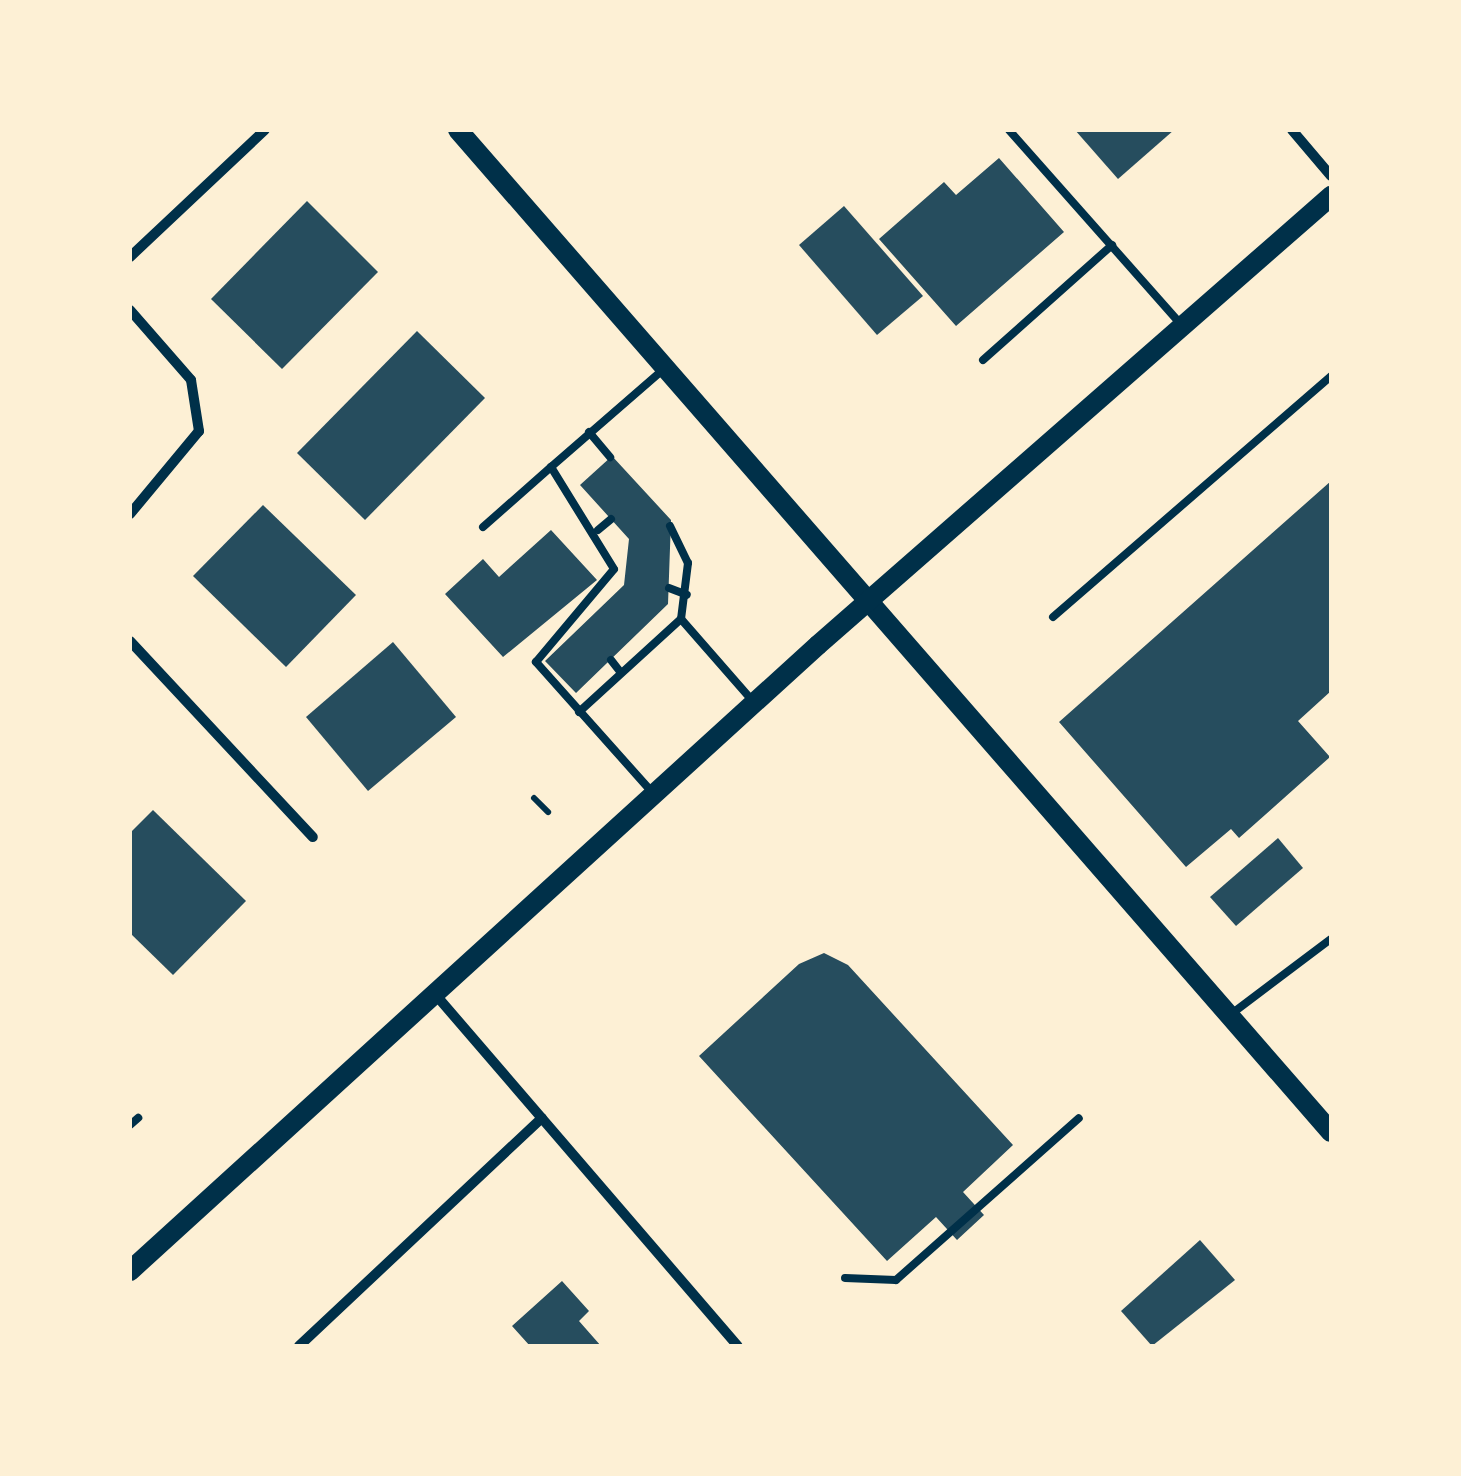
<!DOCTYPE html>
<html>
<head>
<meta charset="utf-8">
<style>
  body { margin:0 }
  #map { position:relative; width:1461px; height:1476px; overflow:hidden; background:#fdf0d5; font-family:"Alegreya Sans",sans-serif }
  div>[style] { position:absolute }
  .building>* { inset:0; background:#264d5e }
  .path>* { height:6px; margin:-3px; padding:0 3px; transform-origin:3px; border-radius:3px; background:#003049 }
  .service>* { height:8px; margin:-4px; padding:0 4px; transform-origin:4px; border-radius:4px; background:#003049 }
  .minor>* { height:10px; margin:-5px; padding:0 5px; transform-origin:5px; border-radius:5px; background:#003049 }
  .secondary>* { height:20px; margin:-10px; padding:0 10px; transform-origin:10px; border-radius:10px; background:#003049 }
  span { translate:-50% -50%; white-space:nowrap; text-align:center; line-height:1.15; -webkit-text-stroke:9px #fdf0d5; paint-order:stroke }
  .frame { position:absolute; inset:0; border:132px solid #fdf0d5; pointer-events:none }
</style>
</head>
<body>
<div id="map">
  <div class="building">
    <div style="clip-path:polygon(1075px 130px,1174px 130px,1118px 179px)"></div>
    <div style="clip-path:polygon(999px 158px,1064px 232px,956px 326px,879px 239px,944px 182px,956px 195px)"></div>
    <div style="clip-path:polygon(307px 201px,378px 272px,282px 369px,211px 299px)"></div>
    <div style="clip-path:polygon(844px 206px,923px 296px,877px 335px,799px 245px)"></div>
    <div style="clip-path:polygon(417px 331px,485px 398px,365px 520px,297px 453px)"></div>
    <div style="clip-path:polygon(612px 456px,671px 520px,668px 604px,576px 693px,545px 661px,624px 585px,629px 539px,580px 485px)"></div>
    <div style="clip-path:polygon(1331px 481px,1331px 691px,1298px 721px,1330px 757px,1239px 838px,1231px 829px,1186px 867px,1059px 722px)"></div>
    <div style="clip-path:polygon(263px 505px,356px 595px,286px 667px,193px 576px)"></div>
    <div style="clip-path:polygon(551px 530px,597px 580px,503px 657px,445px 594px,483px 559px,499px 577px)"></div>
    <div style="clip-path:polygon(393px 642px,456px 717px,368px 791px,306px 717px)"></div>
    <div style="clip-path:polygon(153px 810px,246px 901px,173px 975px,130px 933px,130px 833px)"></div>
    <div style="clip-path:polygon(1278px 838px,1303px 868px,1236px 926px,1210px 897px)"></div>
    <div style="clip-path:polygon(824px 953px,848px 965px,1013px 1145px,963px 1192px,984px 1215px,957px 1240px,936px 1217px,887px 1261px,699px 1056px,799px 964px)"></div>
    <div style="clip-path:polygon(1200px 1240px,1235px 1280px,1152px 1346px,1121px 1311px)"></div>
    <div style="clip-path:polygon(562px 1281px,589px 1311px,579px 1321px,601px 1346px,530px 1346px,512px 1326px)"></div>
  </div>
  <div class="path">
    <div style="left:534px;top:798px;width:20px;rotate:45deg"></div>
  </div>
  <div class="service">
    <div style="left:1009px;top:130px;width:258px;rotate:48.5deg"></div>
    <div style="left:983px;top:360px;width:173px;rotate:-41.7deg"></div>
    <div style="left:589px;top:432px;width:33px;rotate:50deg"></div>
    <div style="left:670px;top:526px;width:41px;rotate:64.1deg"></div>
    <div style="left:688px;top:563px;width:56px;rotate:97.1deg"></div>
    <div style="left:483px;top:527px;width:91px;rotate:-41.4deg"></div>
    <div style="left:598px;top:530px;width:17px;rotate:-40deg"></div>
    <div style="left:669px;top:588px;width:19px;rotate:21deg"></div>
    <div style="left:1053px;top:617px;width:368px;rotate:-40.9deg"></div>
    <div style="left:611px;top:660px;width:16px;rotate:52deg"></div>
    <div style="left:579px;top:712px;width:138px;rotate:-42.4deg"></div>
    <div style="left:681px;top:619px;width:108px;rotate:48.8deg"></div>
    <div style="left:651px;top:791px;width:173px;rotate:-131.7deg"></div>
    <div style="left:536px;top:662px;width:121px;rotate:-50deg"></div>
    <div style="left:614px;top:569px;width:120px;rotate:-121.7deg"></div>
    <div style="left:551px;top:467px;width:151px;rotate:-41deg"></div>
    <div style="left:1230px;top:1015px;width:126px;rotate:-37deg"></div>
    <div style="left:130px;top:1125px;width:11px;rotate:-41deg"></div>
    <div style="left:845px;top:1278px;width:51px;rotate:2.2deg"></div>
    <div style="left:896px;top:1280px;width:244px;rotate:-41.5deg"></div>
  </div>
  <div class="minor">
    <div style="left:1292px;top:130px;width:60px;rotate:49.7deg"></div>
    <div style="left:130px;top:257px;width:185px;rotate:-43.3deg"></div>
    <div style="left:130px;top:310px;width:93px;rotate:48.9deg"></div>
    <div style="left:191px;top:380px;width:52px;rotate:81.1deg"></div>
    <div style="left:199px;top:431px;width:108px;rotate:129.7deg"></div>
    <div style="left:130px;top:641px;width:268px;rotate:47deg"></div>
    <div style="left:435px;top:994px;width:464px;rotate:49.3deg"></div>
    <div style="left:299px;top:1346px;width:333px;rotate:-43.2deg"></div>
  </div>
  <div class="secondary">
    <div style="left:458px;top:130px;width:1329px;rotate:48.94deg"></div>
    <div style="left:130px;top:1271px;width:930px;rotate:-42.3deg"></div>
    <div style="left:818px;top:645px;width:682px;rotate:-41.19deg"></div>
  </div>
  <div class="frame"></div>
</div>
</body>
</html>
